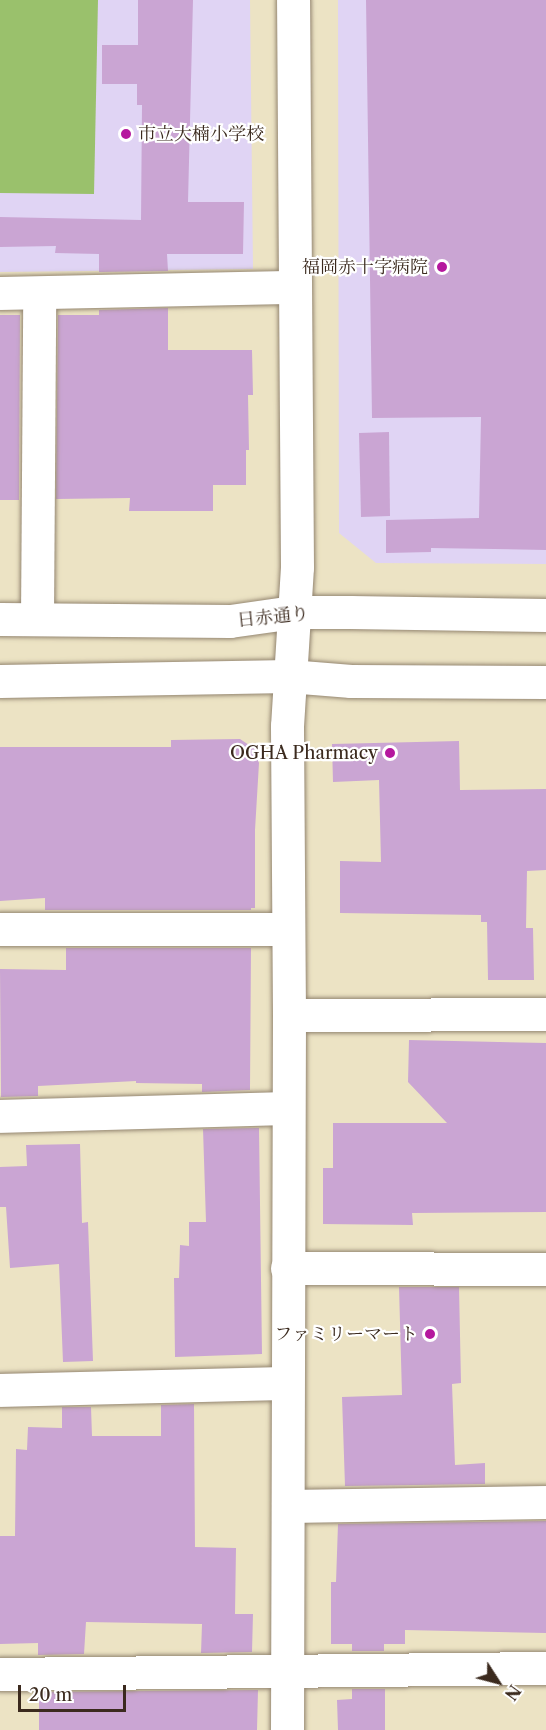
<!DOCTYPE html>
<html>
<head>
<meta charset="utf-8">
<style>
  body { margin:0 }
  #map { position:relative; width:546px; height:1730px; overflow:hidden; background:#ece3c4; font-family:"Libre Caslon Text","Noto Serif JP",serif }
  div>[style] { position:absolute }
  .built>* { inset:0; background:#e0d4f4 }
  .green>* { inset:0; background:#9ac16c }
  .building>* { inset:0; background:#caa5d3 }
  .roads { filter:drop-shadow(0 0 2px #948671) drop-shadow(0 0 2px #948671) }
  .street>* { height:33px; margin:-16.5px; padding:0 16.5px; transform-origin:16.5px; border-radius:16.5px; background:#fff }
  .secondary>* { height:33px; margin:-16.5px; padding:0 16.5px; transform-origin:16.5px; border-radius:16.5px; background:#fff }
  .dots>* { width:16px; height:16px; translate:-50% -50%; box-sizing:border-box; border:3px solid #fff; border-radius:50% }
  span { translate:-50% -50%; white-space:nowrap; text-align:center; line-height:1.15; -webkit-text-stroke:4.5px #fff; paint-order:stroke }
  .poi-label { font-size:18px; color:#3b2a1e }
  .left { translate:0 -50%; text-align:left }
  .right { translate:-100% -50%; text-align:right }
  .street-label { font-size:18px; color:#3b2a1e }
  .north { position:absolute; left:468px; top:1652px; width:60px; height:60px; -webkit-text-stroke:4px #fff; paint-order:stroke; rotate:126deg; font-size:16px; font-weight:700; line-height:24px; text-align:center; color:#3b2a1e }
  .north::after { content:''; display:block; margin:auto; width:21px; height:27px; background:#3b2a1e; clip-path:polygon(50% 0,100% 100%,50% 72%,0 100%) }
  .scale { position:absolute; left:18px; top:1685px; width:108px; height:27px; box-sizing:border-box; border:3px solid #3b2a1e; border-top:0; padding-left:8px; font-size:18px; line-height:21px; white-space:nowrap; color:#3b2a1e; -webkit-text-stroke:4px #fff; paint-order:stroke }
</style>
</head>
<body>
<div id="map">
  <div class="built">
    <div style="clip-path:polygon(0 0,250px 0,253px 269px,0 272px)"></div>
    <div style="clip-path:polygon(338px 0,546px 0,546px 564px,376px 563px,339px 533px)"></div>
  </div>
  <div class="green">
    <div style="clip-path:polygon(0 0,98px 0,94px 194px,0 193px)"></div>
  </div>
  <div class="building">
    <div style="clip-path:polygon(138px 0,193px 0,188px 202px,244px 202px,243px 254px,167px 254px,168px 271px,99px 272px,99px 254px,55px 253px,56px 246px,0 247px,0 217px,141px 220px,142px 105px,137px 105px,137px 84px,102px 84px,102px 45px,138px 45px)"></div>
    <div style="clip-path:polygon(366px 0,546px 0,546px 550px,431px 548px,431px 552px,386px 553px,386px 520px,479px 518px,481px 417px,372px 418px)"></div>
    <div style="clip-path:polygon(168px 308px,168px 350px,252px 350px,253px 395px,248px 395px,249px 450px,246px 450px,246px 485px,213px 485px,213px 511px,129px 511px,130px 498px,56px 499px,58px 315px,99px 315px,99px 310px)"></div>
    <div style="clip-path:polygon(0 315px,20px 315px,19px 500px,0 500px)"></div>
    <div style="clip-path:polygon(389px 432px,390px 516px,361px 517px,359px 433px)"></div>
    <div style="clip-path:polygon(240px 739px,255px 749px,259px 763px,255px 830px,255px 908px,251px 908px,251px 910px,45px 910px,45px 898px,0 901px,0 747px,171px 747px,171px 740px)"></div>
    <div style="clip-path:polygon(459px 741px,460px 790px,546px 789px,546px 870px,527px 871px,526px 928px,533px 928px,534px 980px,488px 980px,487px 922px,481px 922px,481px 915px,340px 913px,340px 861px,381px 862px,379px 780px,333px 782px,332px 744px)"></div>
    <div style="clip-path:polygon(66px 948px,251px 948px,250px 1090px,202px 1092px,202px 1084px,136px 1083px,136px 1081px,38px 1086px,38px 1096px,1px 1097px,0 969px,66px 970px)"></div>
    <div style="clip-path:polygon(409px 1040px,546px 1043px,546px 1212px,412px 1213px,413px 1225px,323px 1224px,323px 1168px,333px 1168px,333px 1123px,447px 1123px,408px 1082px)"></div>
    <div style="clip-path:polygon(259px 1128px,262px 1354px,175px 1357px,174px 1278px,179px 1278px,180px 1245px,189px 1246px,189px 1222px,206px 1222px,203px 1129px)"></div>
    <div style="clip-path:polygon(80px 1144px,82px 1223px,88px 1222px,93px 1361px,63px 1362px,59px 1264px,10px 1268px,6px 1207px,0 1207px,0 1167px,27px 1166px,26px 1145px)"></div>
    <div style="clip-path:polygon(399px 1287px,459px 1287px,461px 1383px,452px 1384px,455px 1465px,485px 1463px,485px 1484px,345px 1486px,342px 1397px,402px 1395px)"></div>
    <div style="clip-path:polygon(194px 1404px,195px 1547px,236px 1548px,235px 1614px,253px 1614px,252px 1652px,201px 1653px,202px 1624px,86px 1622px,84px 1654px,38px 1655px,38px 1643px,0 1644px,0 1536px,15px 1536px,16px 1449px,27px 1450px,28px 1427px,62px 1428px,62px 1407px,91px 1407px,92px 1436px,161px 1436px,161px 1405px)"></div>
    <div style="clip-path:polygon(546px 1521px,546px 1633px,405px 1630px,405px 1644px,384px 1644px,384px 1651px,352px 1651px,352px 1644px,331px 1644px,331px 1582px,336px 1582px,338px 1524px)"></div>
    <div style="clip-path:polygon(352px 1689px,385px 1689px,385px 1730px,338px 1730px,337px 1700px,352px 1699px)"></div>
    <div style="clip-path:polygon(258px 1690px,257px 1730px,39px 1730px,39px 1692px)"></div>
  </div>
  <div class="roads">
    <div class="street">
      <div style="left:0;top:293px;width:294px;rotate:-1.2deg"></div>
      <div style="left:37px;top:619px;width:326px;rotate:-89.6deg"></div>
      <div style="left:0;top:929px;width:287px"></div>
      <div style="left:289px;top:1015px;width:257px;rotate:-0.2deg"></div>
      <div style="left:0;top:1116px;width:288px;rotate:-1.6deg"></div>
      <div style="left:287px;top:1268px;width:259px;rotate:0.2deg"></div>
      <div style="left:0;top:1390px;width:287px;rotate:-1.4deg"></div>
      <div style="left:288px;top:1506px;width:258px;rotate:-0.9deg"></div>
      <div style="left:0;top:1674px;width:546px;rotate:-0.63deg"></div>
    </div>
    <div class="secondary">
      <div style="left:0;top:619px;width:230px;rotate:0.5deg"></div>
      <div style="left:230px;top:621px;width:65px;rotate:-8deg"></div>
      <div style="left:294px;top:612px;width:56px"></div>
      <div style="left:350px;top:612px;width:196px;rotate:0.9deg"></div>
      <div style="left:0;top:681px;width:289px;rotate:-1deg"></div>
      <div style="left:289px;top:676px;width:62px;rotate:4.6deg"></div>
      <div style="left:351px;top:681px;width:195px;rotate:0.3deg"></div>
      <div style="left:287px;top:1730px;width:715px;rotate:-89.84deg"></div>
      <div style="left:289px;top:1015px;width:289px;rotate:-90.4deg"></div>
      <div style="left:287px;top:726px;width:159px;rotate:-86.4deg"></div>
      <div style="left:297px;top:567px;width:567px;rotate:-90.4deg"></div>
    </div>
  </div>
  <div class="dots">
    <div style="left:126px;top:134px;background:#b5179e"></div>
    <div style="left:442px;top:267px;background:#b5179e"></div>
    <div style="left:390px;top:753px;background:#b5179e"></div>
    <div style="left:430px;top:1334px;background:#b5179e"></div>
  </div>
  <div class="poi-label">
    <span class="left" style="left:138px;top:134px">市立大楠小学校</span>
    <span class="right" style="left:428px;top:267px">福岡赤十字病院</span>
    <span class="right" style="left:378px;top:753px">OGHA Pharmacy</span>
    <span class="right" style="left:418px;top:1334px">ファミリーマート</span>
  </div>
  <div class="street-label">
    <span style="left:273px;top:617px;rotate:-6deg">日赤通り</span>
  </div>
  <div class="north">N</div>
  <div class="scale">20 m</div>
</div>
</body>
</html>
